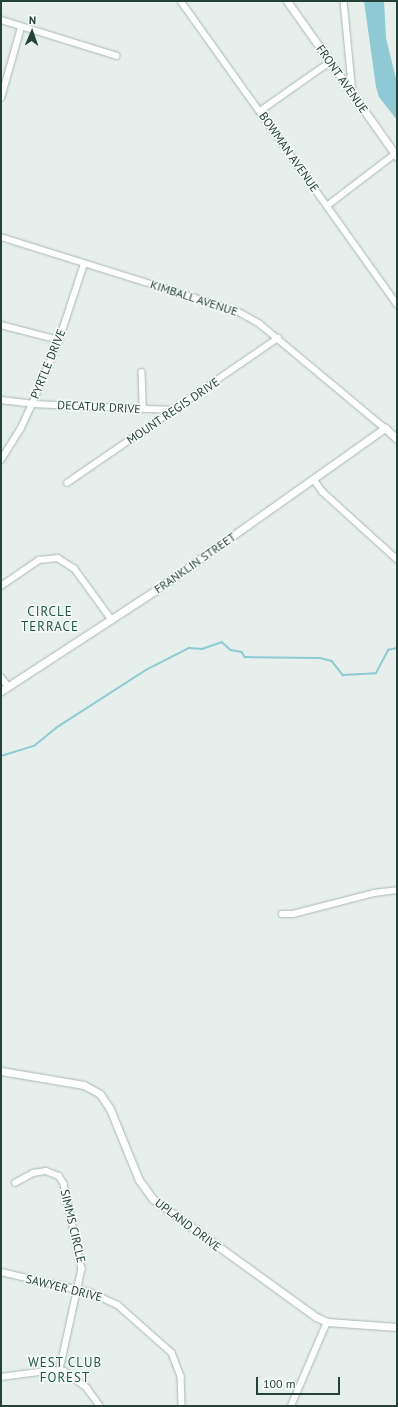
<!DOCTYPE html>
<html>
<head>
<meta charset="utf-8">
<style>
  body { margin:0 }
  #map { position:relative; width:398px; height:1407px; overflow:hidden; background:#e6efeb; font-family:"PT Sans",sans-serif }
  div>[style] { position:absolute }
  .water>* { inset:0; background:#8ec9d4 }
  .stream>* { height:1.5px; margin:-0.75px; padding:0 0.75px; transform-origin:0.75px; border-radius:0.75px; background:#8ec9d4 }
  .roads { filter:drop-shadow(0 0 1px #a8b8b2) drop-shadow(0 0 1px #a8b8b2) }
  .minor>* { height:5.5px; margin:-2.75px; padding:0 2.75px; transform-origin:2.75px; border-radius:2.75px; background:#fff }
  .tertiary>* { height:7px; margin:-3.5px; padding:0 3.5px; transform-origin:3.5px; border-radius:3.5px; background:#fff }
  span { translate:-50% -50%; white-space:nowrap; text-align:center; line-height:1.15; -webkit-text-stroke:3px #f7fbf9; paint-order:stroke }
  .street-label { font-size:12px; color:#24423a }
  .neighbourhood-label { font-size:13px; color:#1f5548; letter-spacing:1px }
  .frame { position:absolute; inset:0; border:2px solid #24423a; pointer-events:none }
  .north { position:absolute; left:12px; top:12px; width:40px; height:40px; -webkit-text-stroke:3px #f7fbf9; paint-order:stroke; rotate:2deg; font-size:11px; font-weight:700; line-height:16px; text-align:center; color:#24423a }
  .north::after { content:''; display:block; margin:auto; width:14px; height:18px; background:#24423a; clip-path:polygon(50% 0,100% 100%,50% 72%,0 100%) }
  .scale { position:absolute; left:256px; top:1377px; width:84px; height:18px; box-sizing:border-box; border:2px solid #24423a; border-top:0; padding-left:5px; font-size:12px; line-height:14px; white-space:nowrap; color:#24423a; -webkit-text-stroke:3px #f7fbf9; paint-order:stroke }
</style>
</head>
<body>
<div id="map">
  <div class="water">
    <div style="clip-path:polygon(364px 1px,384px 1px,386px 38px,397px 83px,397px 120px,379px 97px,376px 87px)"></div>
  </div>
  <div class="stream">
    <div style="left:1px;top:756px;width:34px;rotate:-17deg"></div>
    <div style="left:34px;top:746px;width:28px;rotate:-39deg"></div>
    <div style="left:56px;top:728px;width:107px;rotate:-32.8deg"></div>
    <div style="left:146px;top:670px;width:48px;rotate:-27.1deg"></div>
    <div style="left:189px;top:648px;width:13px;rotate:4deg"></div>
    <div style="left:202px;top:649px;width:21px;rotate:-19deg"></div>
    <div style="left:222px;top:642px;width:12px;rotate:42deg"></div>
    <div style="left:231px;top:650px;width:11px;rotate:10deg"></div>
    <div style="left:242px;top:652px;width:6px;rotate:59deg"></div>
    <div style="left:245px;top:657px;width:75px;rotate:0.8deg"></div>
    <div style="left:320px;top:658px;width:12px;rotate:14deg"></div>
    <div style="left:332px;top:661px;width:18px;rotate:52deg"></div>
    <div style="left:343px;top:675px;width:33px;rotate:-3deg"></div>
    <div style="left:376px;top:673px;width:26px;rotate:-62deg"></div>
    <div style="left:388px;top:650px;width:9px;rotate:-13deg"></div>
  </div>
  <div class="roads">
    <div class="minor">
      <div style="left:181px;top:1px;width:372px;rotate:54.5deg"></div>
      <div style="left:344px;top:1px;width:93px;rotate:84.5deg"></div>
      <div style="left:1px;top:20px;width:121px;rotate:17.2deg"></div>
      <div style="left:1px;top:98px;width:73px;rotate:-74.1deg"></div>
      <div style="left:260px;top:111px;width:85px;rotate:-35deg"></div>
      <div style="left:327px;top:206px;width:86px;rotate:-37.4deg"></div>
      <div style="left:1px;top:237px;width:247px;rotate:17.4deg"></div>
      <div style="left:237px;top:311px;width:26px;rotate:29deg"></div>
      <div style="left:260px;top:324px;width:163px;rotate:39.8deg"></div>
      <div style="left:1px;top:325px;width:60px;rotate:14.5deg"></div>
      <div style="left:142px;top:372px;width:37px;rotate:88deg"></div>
      <div style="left:1px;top:400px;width:31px;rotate:7deg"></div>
      <div style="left:32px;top:404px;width:141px;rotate:2.4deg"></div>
      <div style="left:1px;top:460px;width:36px;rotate:-58deg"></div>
      <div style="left:20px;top:430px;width:29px;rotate:-65deg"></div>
      <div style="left:32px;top:404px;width:69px;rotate:-67.1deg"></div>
      <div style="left:59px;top:340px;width:80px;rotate:-71.8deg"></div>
      <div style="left:314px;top:480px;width:15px;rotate:53deg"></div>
      <div style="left:323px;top:492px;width:100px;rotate:42.2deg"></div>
      <div style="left:67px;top:483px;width:256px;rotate:-34.5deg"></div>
      <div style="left:1px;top:586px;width:46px;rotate:-34.4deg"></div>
      <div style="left:39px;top:560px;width:19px;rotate:-6deg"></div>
      <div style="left:58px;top:558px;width:20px;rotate:33deg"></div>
      <div style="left:75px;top:569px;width:63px;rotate:54deg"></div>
      <div style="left:1px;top:677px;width:11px;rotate:52deg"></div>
      <div style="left:282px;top:914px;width:11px"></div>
      <div style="left:293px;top:914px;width:84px;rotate:-14.5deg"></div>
      <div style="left:374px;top:893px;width:23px;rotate:-7deg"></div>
      <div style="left:15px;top:1183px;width:21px;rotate:-29deg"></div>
      <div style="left:33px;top:1173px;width:13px;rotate:-9deg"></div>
      <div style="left:46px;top:1171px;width:14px;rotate:21deg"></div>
      <div style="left:59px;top:1176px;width:9px;rotate:58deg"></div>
      <div style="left:64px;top:1184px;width:87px;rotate:78deg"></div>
      <div style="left:82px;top:1269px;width:103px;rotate:102.3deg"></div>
      <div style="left:1px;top:1272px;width:93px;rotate:13deg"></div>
      <div style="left:92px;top:1293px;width:29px;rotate:25deg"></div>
      <div style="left:118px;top:1305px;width:72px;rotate:41.6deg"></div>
      <div style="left:172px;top:1353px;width:25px;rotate:69deg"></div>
      <div style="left:181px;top:1376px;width:30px;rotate:88deg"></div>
      <div style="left:1px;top:1377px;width:53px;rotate:-7.5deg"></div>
      <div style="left:54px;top:1370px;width:10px;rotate:6deg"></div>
      <div style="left:64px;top:1371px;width:29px;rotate:36deg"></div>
      <div style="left:87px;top:1388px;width:22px;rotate:54deg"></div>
      <div style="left:291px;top:1406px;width:91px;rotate:-66.8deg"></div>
    </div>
    <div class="tertiary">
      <div style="left:287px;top:1px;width:191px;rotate:54.8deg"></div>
      <div style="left:1px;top:691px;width:185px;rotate:-33.1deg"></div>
      <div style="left:156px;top:590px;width:281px;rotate:-35.3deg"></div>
      <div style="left:385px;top:428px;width:16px;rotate:43deg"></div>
      <div style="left:1px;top:1071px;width:84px;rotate:9.6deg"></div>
      <div style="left:84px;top:1085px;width:18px;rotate:29deg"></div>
      <div style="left:100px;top:1094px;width:18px;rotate:56deg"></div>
      <div style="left:110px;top:1109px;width:77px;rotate:67.8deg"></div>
      <div style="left:139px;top:1180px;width:24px;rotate:54deg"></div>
      <div style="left:153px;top:1199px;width:201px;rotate:35.9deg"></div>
      <div style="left:316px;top:1317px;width:12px;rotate:24deg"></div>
      <div style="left:327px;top:1322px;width:70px;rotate:4.1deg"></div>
    </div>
  </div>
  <div class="street-label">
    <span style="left:342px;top:79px;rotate:55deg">FRONT AVENUE</span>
    <span style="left:289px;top:152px;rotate:55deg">BOWMAN AVENUE</span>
    <span style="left:194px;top:298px;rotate:18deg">KIMBALL AVENUE</span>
    <span style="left:48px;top:364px;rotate:-68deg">PYRTLE DRIVE</span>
    <span style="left:99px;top:407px;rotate:3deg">DECATUR DRIVE</span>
    <span style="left:173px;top:411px;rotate:-34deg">MOUNT REGIS DRIVE</span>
    <span style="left:195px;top:563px;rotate:-35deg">FRANKLIN STREET</span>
    <span style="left:188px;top:1225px;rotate:37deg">UPLAND DRIVE</span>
    <span style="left:73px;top:1226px;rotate:77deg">SIMMS CIRCLE</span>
    <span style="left:64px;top:1288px;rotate:14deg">SAWYER DRIVE</span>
  </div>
  <div class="neighbourhood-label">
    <span style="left:50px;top:620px">CIRCLE<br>TERRACE</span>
    <span style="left:65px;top:1371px">WEST CLUB<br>FOREST</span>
  </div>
  <div class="frame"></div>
  <div class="north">N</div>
  <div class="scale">100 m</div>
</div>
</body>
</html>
